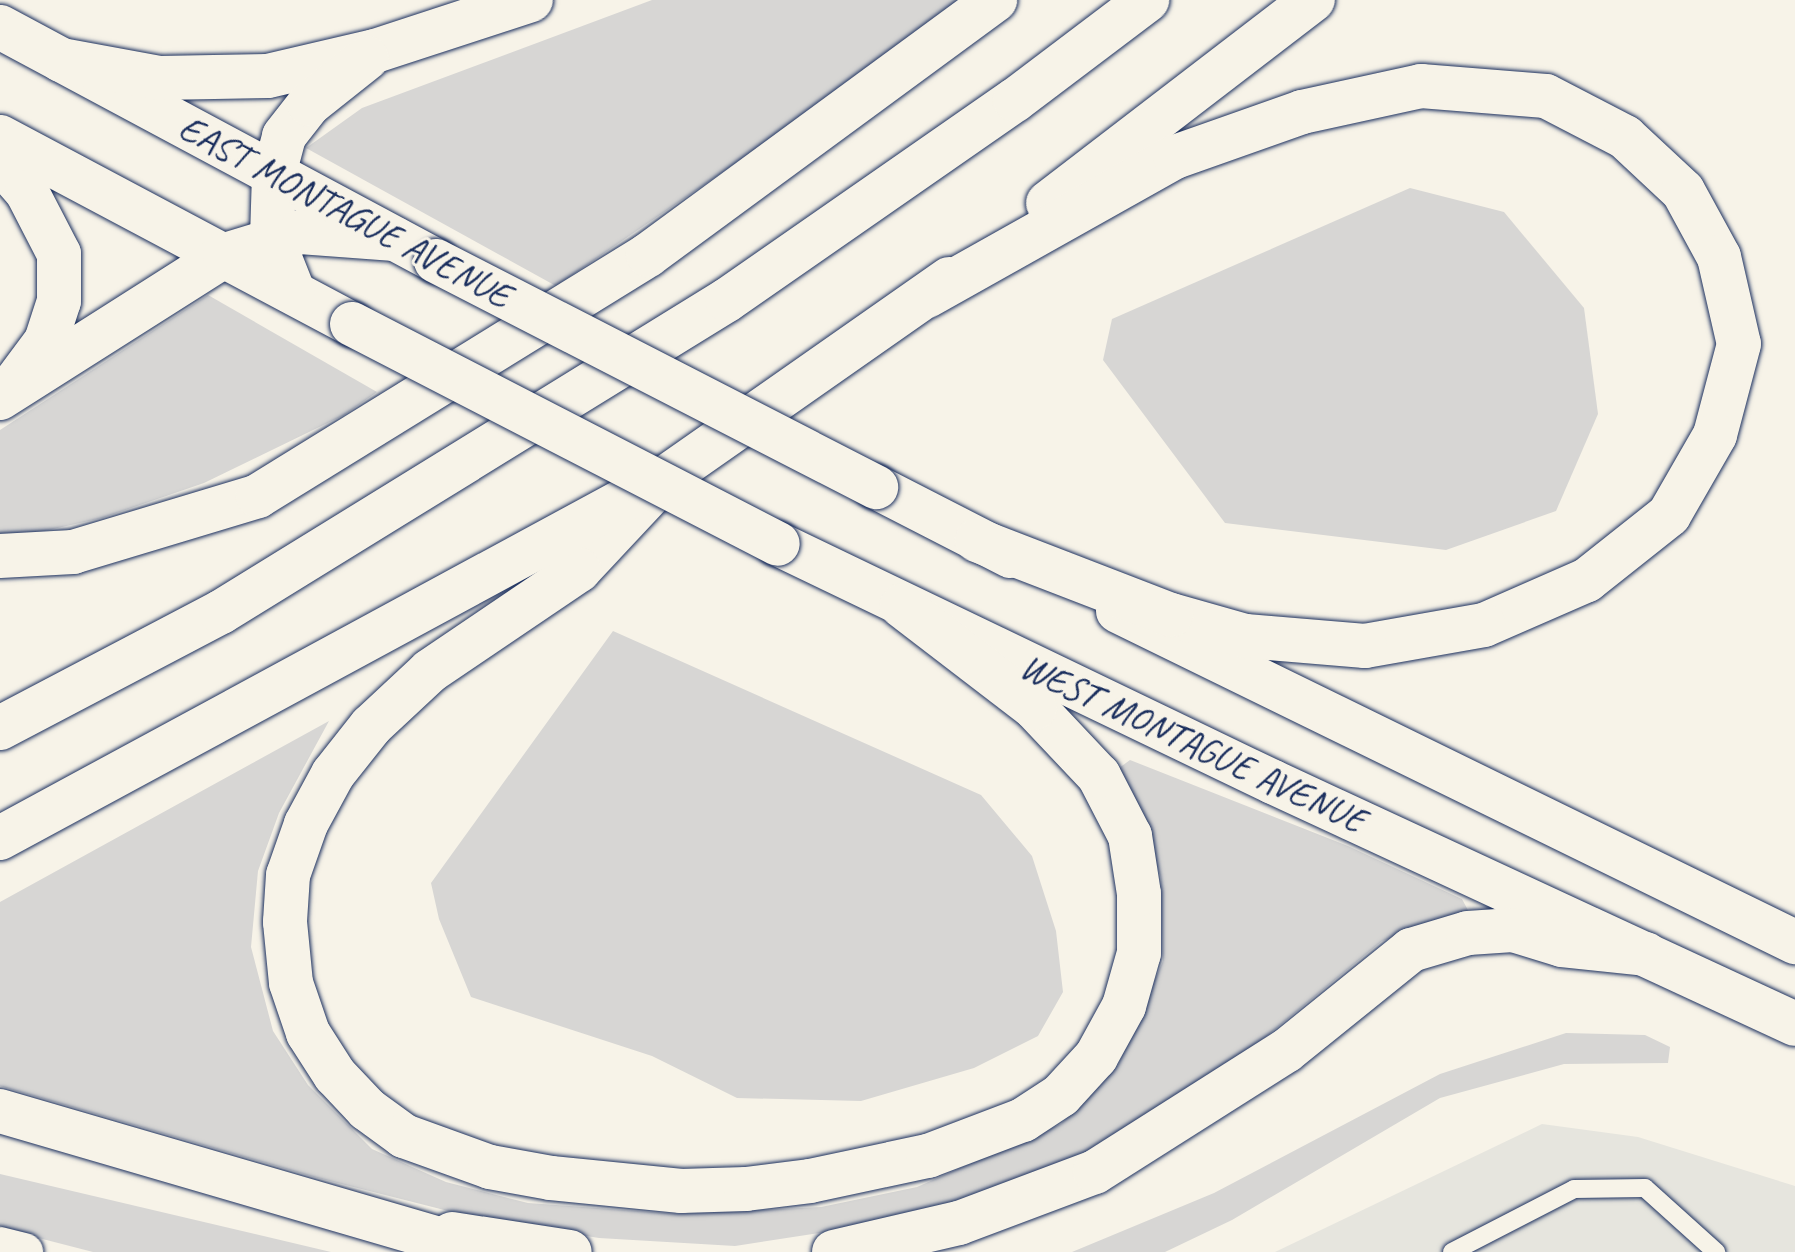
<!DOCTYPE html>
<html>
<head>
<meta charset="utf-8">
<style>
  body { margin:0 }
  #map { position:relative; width:1795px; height:1252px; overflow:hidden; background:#f7f3e8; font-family:Caveat,sans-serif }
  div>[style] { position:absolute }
  .built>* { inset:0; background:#e6e5de }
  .green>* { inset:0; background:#d7d6d4 }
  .roads { filter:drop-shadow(0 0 2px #1b2f5e) drop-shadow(0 0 2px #1b2f5e) }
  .service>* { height:18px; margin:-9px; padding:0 9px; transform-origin:9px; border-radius:9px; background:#f7f3e8 }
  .minor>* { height:38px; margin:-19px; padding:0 19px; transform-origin:19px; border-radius:19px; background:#f7f3e8 }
  .secondary>* { height:44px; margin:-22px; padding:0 22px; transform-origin:22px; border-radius:22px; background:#f7f3e8 }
  .motorway>* { height:44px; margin:-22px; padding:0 22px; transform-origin:22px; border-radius:22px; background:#f7f3e8 }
  .bridges { filter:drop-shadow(0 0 2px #1b2f5e) drop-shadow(0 0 2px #1b2f5e) }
  .secondary-bridge>* { height:44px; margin:-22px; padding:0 22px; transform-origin:22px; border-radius:22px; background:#f7f3e8 }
  span { translate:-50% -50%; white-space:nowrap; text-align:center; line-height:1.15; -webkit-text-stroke:6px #f7f3e8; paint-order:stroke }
  .street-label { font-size:38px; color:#1b2f5e }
</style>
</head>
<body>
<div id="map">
  <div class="built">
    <div style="clip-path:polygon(1542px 1124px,1638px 1137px,1795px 1186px,1795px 1252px,1275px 1252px)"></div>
  </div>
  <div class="green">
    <div style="clip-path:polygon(652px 0,974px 0,556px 286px,306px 148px,362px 108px)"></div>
    <div style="clip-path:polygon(1410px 188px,1504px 212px,1584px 308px,1598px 414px,1556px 511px,1446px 550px,1225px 523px,1103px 360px,1112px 319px)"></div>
    <div style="clip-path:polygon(208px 295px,377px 392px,344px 415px,204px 483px,102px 518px,0 541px,0 430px)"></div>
    <div style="clip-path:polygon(613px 631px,981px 795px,1032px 856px,1056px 931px,1063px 992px,1038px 1036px,974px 1068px,861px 1101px,737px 1098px,652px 1056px,471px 997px,439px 919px,431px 883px)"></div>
    <div style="clip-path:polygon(329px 721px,279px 813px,258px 871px,251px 947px,273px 1031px,308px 1085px,372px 1149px,446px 1182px,528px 1203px,678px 1214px,821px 1207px,917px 1187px,1061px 1124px,1118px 1065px,1163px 961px,1161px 878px,1137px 802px,1115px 771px,1130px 760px,1348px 846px,1462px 899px,1470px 914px,1382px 941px,1234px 1063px,1106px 1147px,983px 1196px,865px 1226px,735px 1246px,599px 1238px,476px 1218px,314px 1177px,0 1086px,0 902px)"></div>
    <div style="clip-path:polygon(1566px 1033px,1645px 1035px,1670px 1047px,1668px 1063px,1564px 1064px,1440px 1098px,1232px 1220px,1165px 1252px,1072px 1252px,1214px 1193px,1440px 1074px)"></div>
    <div style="clip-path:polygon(0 1174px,331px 1252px,93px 1252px,0 1228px)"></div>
  </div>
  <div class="roads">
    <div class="service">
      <div style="left:1452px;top:1252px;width:137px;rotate:-27.3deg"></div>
      <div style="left:1574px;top:1189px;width:71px;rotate:-0.8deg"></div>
      <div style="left:1645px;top:1188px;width:96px;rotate:42deg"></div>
    </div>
    <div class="minor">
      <div style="left:0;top:1246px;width:25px;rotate:14deg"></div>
    </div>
    <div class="secondary">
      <div style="left:0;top:27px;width:495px;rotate:28.2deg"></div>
      <div style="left:0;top:137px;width:399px;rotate:28deg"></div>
      <div style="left:876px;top:487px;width:151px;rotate:27.2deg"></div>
      <div style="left:778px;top:544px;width:549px;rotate:25.68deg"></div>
      <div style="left:1273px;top:782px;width:575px;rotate:24.87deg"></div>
      <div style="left:1118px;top:611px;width:754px;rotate:26.06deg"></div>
    </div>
    <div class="motorway">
      <div style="left:61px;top:60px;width:101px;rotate:10.3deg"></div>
      <div style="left:160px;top:78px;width:108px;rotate:-1.1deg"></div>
      <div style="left:268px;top:76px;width:110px;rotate:-13.2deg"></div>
      <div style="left:375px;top:51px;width:164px;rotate:-18.1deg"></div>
      <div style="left:0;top:161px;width:41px;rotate:48.9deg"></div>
      <div style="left:27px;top:192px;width:70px;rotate:62.7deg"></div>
      <div style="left:59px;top:254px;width:47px;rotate:90deg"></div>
      <div style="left:59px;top:301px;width:42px;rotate:108deg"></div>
      <div style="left:46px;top:341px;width:49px;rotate:126.6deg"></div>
      <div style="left:1048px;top:203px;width:334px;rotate:-37.5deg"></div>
      <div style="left:293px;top:291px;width:57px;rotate:-111.6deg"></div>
      <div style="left:272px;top:238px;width:64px;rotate:-88.2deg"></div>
      <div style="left:274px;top:174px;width:39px;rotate:-75deg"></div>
      <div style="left:284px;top:136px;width:41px;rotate:-52deg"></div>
      <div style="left:309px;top:104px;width:74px;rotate:-38.4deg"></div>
      <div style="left:927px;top:296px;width:284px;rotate:-29.3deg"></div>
      <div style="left:1175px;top:157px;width:135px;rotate:-19.5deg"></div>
      <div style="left:1302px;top:112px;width:122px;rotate:-12.3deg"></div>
      <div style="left:1421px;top:86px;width:125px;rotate:4.6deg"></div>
      <div style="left:1546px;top:96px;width:89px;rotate:27.4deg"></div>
      <div style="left:1625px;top:137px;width:79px;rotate:43deg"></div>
      <div style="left:1683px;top:191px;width:75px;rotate:61.4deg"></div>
      <div style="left:1719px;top:257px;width:89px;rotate:77.1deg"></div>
      <div style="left:1739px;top:344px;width:94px;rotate:104.8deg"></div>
      <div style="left:1715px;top:435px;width:92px;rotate:119.9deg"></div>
      <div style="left:1669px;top:515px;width:105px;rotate:141.6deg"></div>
      <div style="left:1587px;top:580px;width:112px;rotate:156.4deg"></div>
      <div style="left:1484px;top:625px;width:121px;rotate:170deg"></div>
      <div style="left:1365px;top:646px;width:120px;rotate:-175.2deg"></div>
      <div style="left:1245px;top:636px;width:77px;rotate:-164.2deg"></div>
      <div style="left:1171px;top:615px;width:208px;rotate:-158.9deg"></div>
      <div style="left:0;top:398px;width:267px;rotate:-32.4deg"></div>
      <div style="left:225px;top:255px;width:78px;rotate:-17deg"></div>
      <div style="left:300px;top:232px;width:95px;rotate:4.2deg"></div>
      <div style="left:665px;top:478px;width:126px;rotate:133.1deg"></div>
      <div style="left:579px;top:570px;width:180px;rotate:145.9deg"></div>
      <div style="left:430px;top:671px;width:81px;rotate:137deg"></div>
      <div style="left:371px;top:726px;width:61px;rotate:128.4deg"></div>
      <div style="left:333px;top:774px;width:57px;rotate:118.4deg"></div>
      <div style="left:306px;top:824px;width:54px;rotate:109.4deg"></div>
      <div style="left:288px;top:875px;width:47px;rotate:93.7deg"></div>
      <div style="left:285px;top:922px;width:61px;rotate:84.4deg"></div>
      <div style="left:291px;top:983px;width:53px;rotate:71.2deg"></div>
      <div style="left:308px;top:1033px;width:50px;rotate:57.3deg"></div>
      <div style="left:335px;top:1075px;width:47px;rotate:46.7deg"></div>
      <div style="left:367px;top:1109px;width:46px;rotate:36.1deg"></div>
      <div style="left:404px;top:1136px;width:91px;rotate:19.8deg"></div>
      <div style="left:490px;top:1167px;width:62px;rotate:10.2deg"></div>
      <div style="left:551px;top:1178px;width:131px;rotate:5.7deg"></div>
      <div style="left:681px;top:1191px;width:65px;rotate:-1.8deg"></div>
      <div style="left:746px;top:1189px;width:64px;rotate:-7.1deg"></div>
      <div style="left:810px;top:1181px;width:121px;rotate:-12deg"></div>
      <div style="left:928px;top:1156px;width:102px;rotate:-20.8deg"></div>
      <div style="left:1023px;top:1120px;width:45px;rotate:-33.3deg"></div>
      <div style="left:1061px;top:1095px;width:52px;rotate:-47.4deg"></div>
      <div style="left:1096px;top:1057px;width:58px;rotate:-61.2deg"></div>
      <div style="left:1124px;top:1006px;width:55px;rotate:-74.2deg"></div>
      <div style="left:1139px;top:953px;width:59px;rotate:-90deg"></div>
      <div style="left:1139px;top:894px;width:59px;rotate:-98.8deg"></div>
      <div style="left:1130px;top:836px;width:68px;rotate:-117.3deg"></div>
      <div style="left:1099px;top:776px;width:93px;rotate:-133.3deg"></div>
      <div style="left:1035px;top:708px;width:168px;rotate:-142.5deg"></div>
      <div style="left:0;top:556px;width:73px;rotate:-3.1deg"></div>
      <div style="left:73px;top:552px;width:193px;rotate:-16.8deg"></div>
      <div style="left:258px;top:496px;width:458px;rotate:-31.7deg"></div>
      <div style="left:648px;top:255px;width:431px;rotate:-36.3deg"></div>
      <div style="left:0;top:728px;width:250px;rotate:-27.7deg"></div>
      <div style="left:221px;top:612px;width:594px;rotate:-31.66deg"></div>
      <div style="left:727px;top:300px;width:351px;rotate:-34.8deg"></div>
      <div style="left:1015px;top:100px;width:166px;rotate:-37.1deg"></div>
      <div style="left:0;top:838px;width:756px;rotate:-28.43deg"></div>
      <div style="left:665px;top:478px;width:347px;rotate:-35deg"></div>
      <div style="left:0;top:1111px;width:503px;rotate:16.27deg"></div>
      <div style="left:452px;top:1234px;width:119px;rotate:8.7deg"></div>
      <div style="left:834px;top:1252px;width:128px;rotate:-13.1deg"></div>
      <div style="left:959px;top:1223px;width:145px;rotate:-20.6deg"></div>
      <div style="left:1095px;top:1172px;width:226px;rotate:-32.4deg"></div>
      <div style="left:1286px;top:1051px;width:161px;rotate:-38.9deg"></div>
      <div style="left:1411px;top:950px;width:59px;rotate:-16.6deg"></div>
      <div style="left:1468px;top:933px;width:45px;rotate:-3.8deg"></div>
      <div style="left:1513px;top:930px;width:51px;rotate:17deg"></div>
      <div style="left:1562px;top:945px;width:84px;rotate:6.1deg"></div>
    </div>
  </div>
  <div class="bridges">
    <div class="secondary-bridge">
      <div style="left:436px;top:261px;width:495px;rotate:27.2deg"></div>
      <div style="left:352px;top:324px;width:479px;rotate:27.3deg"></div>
    </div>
  </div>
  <div class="street-label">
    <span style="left:345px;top:211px;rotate:28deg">EAST MONTAGUE AVENUE</span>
    <span style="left:1193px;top:743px;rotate:25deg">WEST MONTAGUE AVENUE</span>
  </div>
</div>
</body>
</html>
